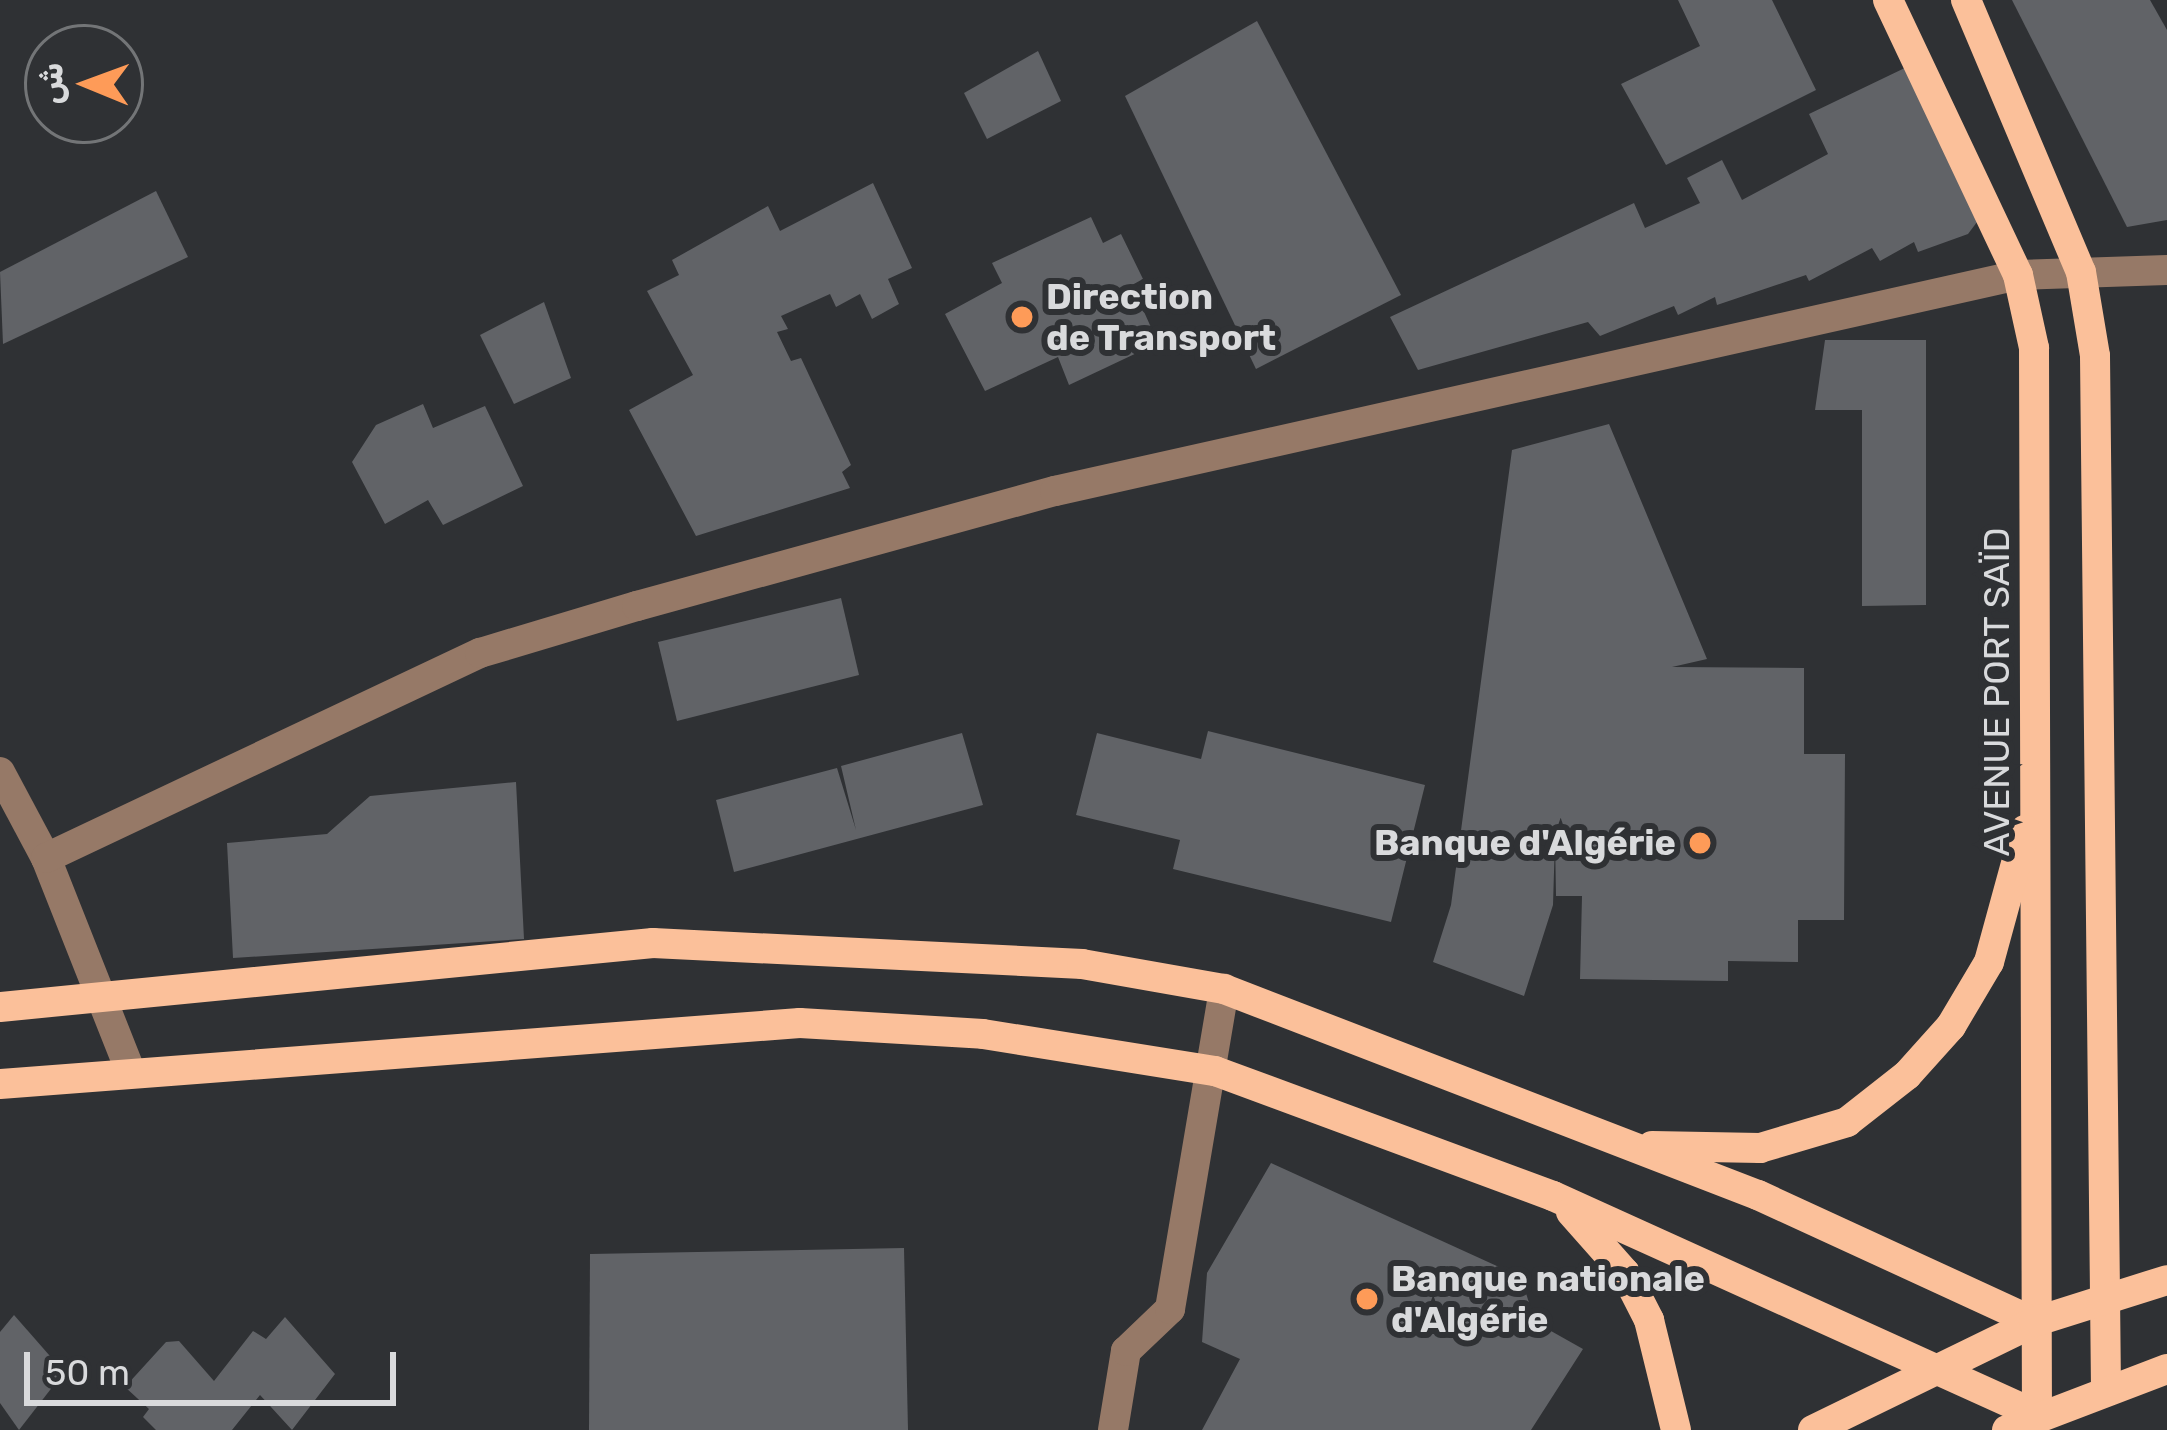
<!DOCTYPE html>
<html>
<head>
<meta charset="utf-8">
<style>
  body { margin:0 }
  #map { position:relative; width:2167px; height:1430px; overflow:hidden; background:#2f3134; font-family:Rubik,Cairo,sans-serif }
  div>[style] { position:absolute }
  .building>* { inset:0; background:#616367 }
  .minor>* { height:30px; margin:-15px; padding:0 15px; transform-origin:15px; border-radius:15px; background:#967967 }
  .major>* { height:30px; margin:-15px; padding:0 15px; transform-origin:15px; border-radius:15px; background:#fbc09a }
  .dots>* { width:33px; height:33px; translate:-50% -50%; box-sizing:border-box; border:6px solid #2f3134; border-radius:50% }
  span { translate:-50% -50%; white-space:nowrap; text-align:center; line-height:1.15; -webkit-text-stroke:12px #2f3134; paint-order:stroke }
  .poi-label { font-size:36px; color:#d9dadc; font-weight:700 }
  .left { translate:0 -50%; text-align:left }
  .right { translate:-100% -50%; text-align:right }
  .street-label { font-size:36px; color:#d9dadc }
  .north { position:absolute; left:24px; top:24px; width:120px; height:120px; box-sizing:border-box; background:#2f3134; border:3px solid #737577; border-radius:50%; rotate:271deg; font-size:33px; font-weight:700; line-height:48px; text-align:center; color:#d9dadc }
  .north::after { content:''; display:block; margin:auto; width:42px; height:54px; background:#fe9b58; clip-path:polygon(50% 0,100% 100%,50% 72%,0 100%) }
  .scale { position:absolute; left:24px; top:1352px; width:372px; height:54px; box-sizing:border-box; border:6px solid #d9dadc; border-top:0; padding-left:15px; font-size:36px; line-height:42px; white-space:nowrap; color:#d9dadc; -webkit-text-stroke:9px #2f3134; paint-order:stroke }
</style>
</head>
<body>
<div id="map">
  <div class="building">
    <div style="clip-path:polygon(1678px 0,1772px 0,1816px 90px,1666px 165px,1621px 84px,1700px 46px)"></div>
    <div style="clip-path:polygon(2012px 0,2150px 0,2167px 30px,2167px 220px,2127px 227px)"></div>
    <div style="clip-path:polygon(1257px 21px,1401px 295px,1256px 369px,1125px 96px)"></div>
    <div style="clip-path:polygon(1038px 51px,1061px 101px,987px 139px,964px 93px)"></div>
    <div style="clip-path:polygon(1911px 65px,1983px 214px,1968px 234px,1918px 252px,1914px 242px,1880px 261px,1872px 248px,1809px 281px,1806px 275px,1717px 305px,1715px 297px,1678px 315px,1674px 306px,1600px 336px,1588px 322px,1418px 370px,1390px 317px,1634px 203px,1645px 228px,1700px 203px,1687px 178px,1722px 160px,1742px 200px,1828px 154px,1809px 114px)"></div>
    <div style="clip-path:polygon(873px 183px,912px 268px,888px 279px,899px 304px,872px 319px,860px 294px,836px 307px,830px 294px,781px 316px,788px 329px,777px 332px,791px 361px,801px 358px,851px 465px,842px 472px,850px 488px,696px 536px,629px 410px,693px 375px,647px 291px,679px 275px,672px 260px,768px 206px,780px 231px)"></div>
    <div style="clip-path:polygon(156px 191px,188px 257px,3px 344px,0 272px)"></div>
    <div style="clip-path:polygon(1091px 217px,1103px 243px,1121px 234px,1143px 279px,1132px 285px,1158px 343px,1069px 385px,1058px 357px,985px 391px,945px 314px,1002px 283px,992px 263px)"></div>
    <div style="clip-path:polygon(544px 302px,571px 378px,514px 404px,480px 335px)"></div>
    <div style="clip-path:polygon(1825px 340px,1926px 340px,1926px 605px,1862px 606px,1862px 410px,1815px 410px)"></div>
    <div style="clip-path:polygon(423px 404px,433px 428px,485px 406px,523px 486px,443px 525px,428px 500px,385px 524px,352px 462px,376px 425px)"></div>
    <div style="clip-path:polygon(1609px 424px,1707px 659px,1672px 667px,1804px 668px,1804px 754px,1845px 754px,1844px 920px,1798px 920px,1798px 962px,1728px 961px,1728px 981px,1580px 979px,1582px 896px,1556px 896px,1555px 839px,1553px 905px,1524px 996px,1433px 962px,1451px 905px,1512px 450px)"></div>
    <div style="clip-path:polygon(841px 598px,859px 675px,677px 721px,658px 642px)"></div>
    <div style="clip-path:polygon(1208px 731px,1425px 785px,1391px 922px,1173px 869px,1180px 840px,1076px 815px,1097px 733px,1201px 759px)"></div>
    <div style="clip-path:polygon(962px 733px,983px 805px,734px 872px,716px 800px,837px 768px,856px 830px,841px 766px)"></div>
    <div style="clip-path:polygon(516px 782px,524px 939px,233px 958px,227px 843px,327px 834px,370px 796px)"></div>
    <div style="clip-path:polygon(1271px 1163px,1521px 1277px,1535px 1322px,1583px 1349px,1531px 1430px,1202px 1430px,1240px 1359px,1202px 1342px,1207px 1273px)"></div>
    <div style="clip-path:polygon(904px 1248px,908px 1430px,589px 1430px,590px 1254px)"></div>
    <div style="clip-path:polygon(14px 1315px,64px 1372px,19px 1430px,0 1403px,0 1332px)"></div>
    <div style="clip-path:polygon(285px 1317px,335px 1374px,292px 1430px,260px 1395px,232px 1430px,156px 1430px,143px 1417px,149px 1409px,125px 1387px,166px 1342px,179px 1341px,214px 1381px,253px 1331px,266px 1339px)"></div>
  </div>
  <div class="minor">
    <div style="left:0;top:772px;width:98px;rotate:61.9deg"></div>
    <div style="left:46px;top:858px;width:231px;rotate:68.4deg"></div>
    <div style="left:46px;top:858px;width:480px;rotate:-25.3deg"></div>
    <div style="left:480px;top:653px;width:164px;rotate:-16.7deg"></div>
    <div style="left:637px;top:606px;width:434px;rotate:-15.4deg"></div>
    <div style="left:1055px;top:491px;width:987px;rotate:-12.64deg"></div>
    <div style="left:2018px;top:275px;width:149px;rotate:-1.9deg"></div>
    <div style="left:1113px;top:1430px;width:80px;rotate:-80.7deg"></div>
    <div style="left:1126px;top:1351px;width:61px;rotate:-43.7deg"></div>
    <div style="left:1170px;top:1309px;width:325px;rotate:-80.4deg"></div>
  </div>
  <div class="major">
    <div style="left:1888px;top:0;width:304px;rotate:64.7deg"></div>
    <div style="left:2018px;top:275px;width:75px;rotate:77.6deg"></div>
    <div style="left:2034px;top:348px;width:1067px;rotate:89.84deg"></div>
    <div style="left:1966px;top:0;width:295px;rotate:67.1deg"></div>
    <div style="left:2081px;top:272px;width:85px;rotate:80.5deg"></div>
    <div style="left:2095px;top:356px;width:1033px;rotate:89.39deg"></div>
    <div style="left:0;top:1007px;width:656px;rotate:-5.6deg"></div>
    <div style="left:653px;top:943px;width:430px;rotate:2.8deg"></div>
    <div style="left:1082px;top:964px;width:144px;rotate:10deg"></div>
    <div style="left:1224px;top:989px;width:572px;rotate:21.1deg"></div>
    <div style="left:1758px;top:1195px;width:304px;rotate:24.7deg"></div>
    <div style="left:0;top:1084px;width:802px;rotate:-4.36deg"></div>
    <div style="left:800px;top:1023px;width:183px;rotate:3.4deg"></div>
    <div style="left:983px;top:1034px;width:235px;rotate:9.1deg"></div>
    <div style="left:1215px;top:1071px;width:360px;rotate:20.3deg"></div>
    <div style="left:1553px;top:1196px;width:531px;rotate:24.35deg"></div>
    <div style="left:1652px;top:1146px;width:108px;rotate:1.1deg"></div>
    <div style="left:1760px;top:1148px;width:91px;rotate:-16.6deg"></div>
    <div style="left:1847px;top:1122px;width:76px;rotate:-38.1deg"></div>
    <div style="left:1907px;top:1075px;width:66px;rotate:-48.1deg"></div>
    <div style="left:1951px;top:1026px;width:74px;rotate:-59.3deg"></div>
    <div style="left:1989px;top:962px;width:137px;rotate:-74.7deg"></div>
    <div style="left:1571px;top:1212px;width:81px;rotate:48.5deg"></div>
    <div style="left:1625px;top:1273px;width:53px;rotate:62.9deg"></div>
    <div style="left:1649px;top:1320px;width:113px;rotate:76.2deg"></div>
    <div style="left:1813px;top:1430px;width:246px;rotate:-26deg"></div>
    <div style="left:2034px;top:1322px;width:139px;rotate:-17.5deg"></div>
    <div style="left:2007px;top:1430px;width:171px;rotate:-20.9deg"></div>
  </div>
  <div class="dots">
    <div style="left:1022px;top:317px;background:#fe9b58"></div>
    <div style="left:1700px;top:843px;background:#fe9b58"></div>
    <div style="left:1367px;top:1299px;background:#fe9b58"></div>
  </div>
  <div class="poi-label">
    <span class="left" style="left:1046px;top:317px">Direction<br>de Transport</span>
    <span class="right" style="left:1676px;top:843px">Banque d'Algérie</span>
    <span class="left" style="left:1391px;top:1299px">Banque nationale<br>d'Algérie</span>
  </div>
  <div class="street-label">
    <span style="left:1997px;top:692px;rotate:-90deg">AVENUE PORT SAÏD</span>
  </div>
  <div class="north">ش</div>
  <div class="scale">50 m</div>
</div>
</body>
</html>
